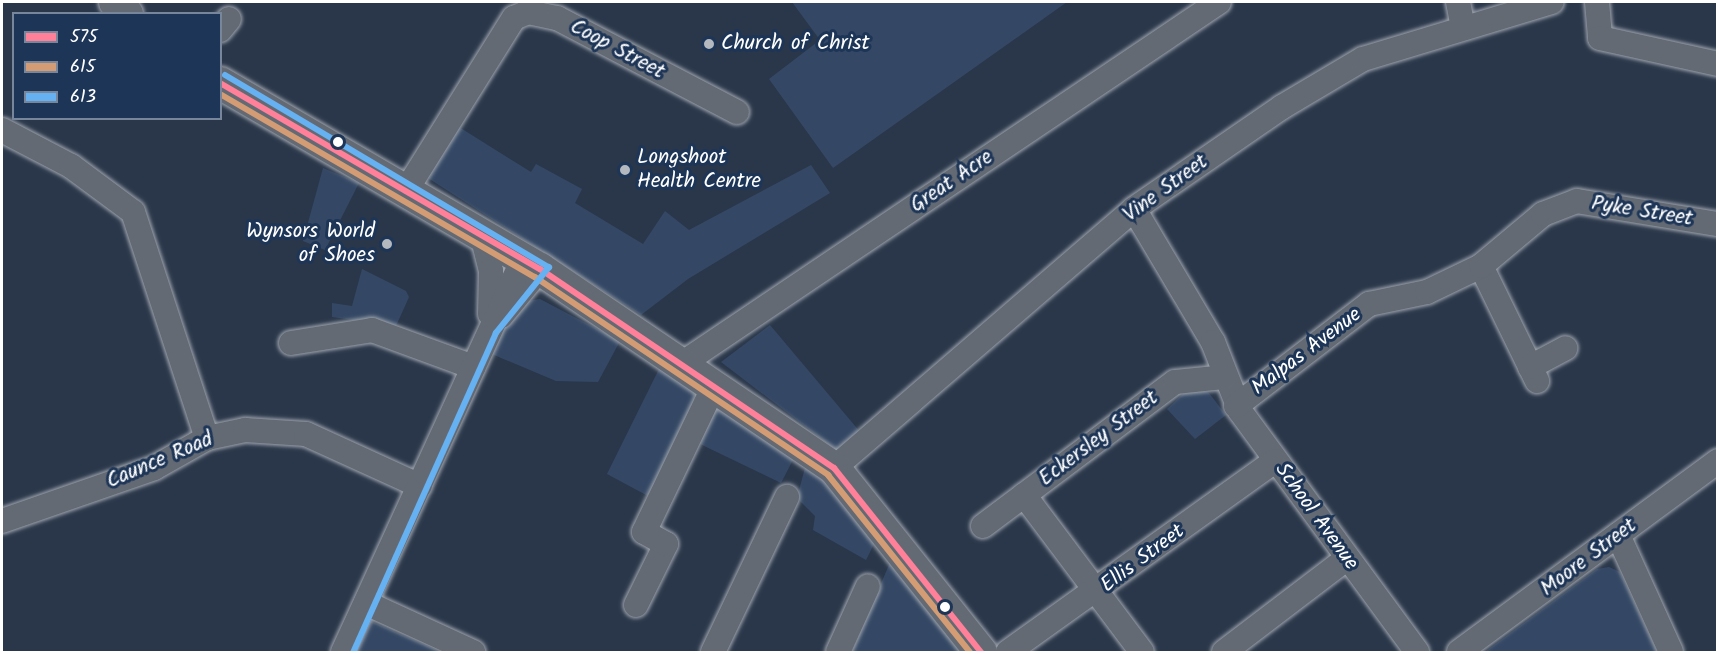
<!DOCTYPE html>
<html>
<head>
<meta charset="utf-8">
<style>
  body { margin:0 }
  #map { position:relative; width:1719px; height:654px; overflow:hidden; background:#2a374a; font-family:Kalam,sans-serif }
  div>[style] { position:absolute }
  .green>* { inset:0; background:#344865 }
  .roads { filter:drop-shadow(0 0 2px #9fa5ae) drop-shadow(0 0 2px #9fa5ae) }
  .minor>* { height:24px; margin:-12px; padding:0 12px; transform-origin:12px; border-radius:12px; background:#636a74 }
  .major>* { height:32px; margin:-16px; padding:0 16px; transform-origin:16px; border-radius:16px; background:#636a74 }
  .bus-1>* { height:6px; margin:-3px; padding:0 3px; transform-origin:3px; border-radius:3px; background:#ff8098 }
  .bus-2>* { height:6px; margin:-3px; padding:0 3px; transform-origin:3px; border-radius:3px; background:#d39c74 }
  .bus-3>* { height:6px; margin:-3px; padding:0 3px; transform-origin:3px; border-radius:3px; background:#66b1f2 }
  .dots>* { width:16px; height:16px; translate:-50% -50%; box-sizing:border-box; border:3px solid #1d3557; border-radius:50% }
  span { translate:-50% -50%; white-space:nowrap; text-align:center; line-height:1.15; -webkit-text-stroke:6px #1d3557; paint-order:stroke }
  .poi-label { font-size:21px; color:#fff }
  .left { translate:0 -50%; text-align:left }
  .right { translate:-100% -50%; text-align:right }
  .street-label { font-size:21px; color:#fff }
  .frame { position:absolute; inset:0; border:3px solid #fff; pointer-events:none }
  .legend { position:absolute; left:12px; top:12px; width:210px; height:108px; box-sizing:border-box; background:#1d3557; border:2px solid #77869a; margin:0; padding:8px 10px; list-style:none; font-size:18px; color:#fff }
  .legend li { display:flex; align-items:center; gap:12px; height:30px }
  .legend b { width:30px; border:2px solid #77869a }
</style>
</head>
<body>
<div id="map">
  <div class="green">
    <div style="clip-path:polygon(792px 2px,1067px 2px,833px 168px,769px 79px,820px 40px)"></div>
    <div style="clip-path:polygon(451px 122px,531px 172px,536px 164px,582px 189px,575px 203px,643px 244px,665px 211px,689px 230px,811px 165px,830px 193px,688px 279px,641px 315px,428px 178px)"></div>
    <div style="clip-path:polygon(323px 168px,359px 183px,325px 250px,303px 241px)"></div>
    <div style="clip-path:polygon(362px 269px,406px 291px,409px 297px,396px 326px,332px 317px,332px 303px,352px 306px)"></div>
    <div style="clip-path:polygon(540px 299px,620px 341px,598px 382px,556px 381px,487px 352px,499px 329px,527px 301px)"></div>
    <div style="clip-path:polygon(770px 325px,861px 433px,840px 453px,721px 362px)"></div>
    <div style="clip-path:polygon(660px 367px,694px 387px,694px 402px,648px 496px,607px 474px)"></div>
    <div style="clip-path:polygon(1198px 389px,1209px 393px,1226px 415px,1195px 439px,1167px 409px,1185px 392px)"></div>
    <div style="clip-path:polygon(718px 404px,797px 452px,781px 483px,698px 443px)"></div>
    <div style="clip-path:polygon(806px 464px,816px 466px,878px 536px,866px 560px,813px 530px,815px 516px,797px 498px)"></div>
    <div style="clip-path:polygon(894px 553px,972px 652px,852px 652px)"></div>
    <div style="clip-path:polygon(1609px 567px,1620px 572px,1657px 652px,1485px 652px,1597px 569px)"></div>
    <div style="clip-path:polygon(368px 620px,441px 652px,351px 652px)"></div>
  </div>
  <div class="roads">
    <div class="minor">
      <div style="left:1458px;top:2px;width:25px;rotate:79deg"></div>
      <div style="left:1597px;top:2px;width:36px;rotate:85deg"></div>
      <div style="left:1600px;top:38px;width:121px;rotate:12.4deg"></div>
      <div style="left:220px;top:30px;width:14px;rotate:-51deg"></div>
      <div style="left:2px;top:130px;width:78px;rotate:27.6deg"></div>
      <div style="left:71px;top:166px;width:77px;rotate:36.6deg"></div>
      <div style="left:133px;top:212px;width:238px;rotate:71.9deg"></div>
      <div style="left:407px;top:189px;width:202px;rotate:-58deg"></div>
      <div style="left:514px;top:18px;width:15px;rotate:-23deg"></div>
      <div style="left:528px;top:12px;width:30px;rotate:12deg"></div>
      <div style="left:557px;top:18px;width:203px;rotate:27.6deg"></div>
      <div style="left:1134px;top:209px;width:155px;rotate:59.3deg"></div>
      <div style="left:1213px;top:342px;width:74px;rotate:68.6deg"></div>
      <div style="left:1240px;top:411px;width:299px;rotate:53.7deg"></div>
      <div style="left:482px;top:235px;width:37px;rotate:76deg"></div>
      <div style="left:491px;top:271px;width:43px;rotate:91.3deg"></div>
      <div style="left:1481px;top:266px;width:128px;rotate:64deg"></div>
      <div style="left:501px;top:316px;width:61px;rotate:-50.3deg"></div>
      <div style="left:291px;top:343px;width:82px;rotate:-9.1deg"></div>
      <div style="left:372px;top:330px;width:108px;rotate:20.1deg"></div>
      <div style="left:683px;top:363px;width:646px;rotate:-33.96deg"></div>
      <div style="left:1530px;top:367px;width:40px;rotate:-28deg"></div>
      <div style="left:1236px;top:406px;width:168px;rotate:-37.5deg"></div>
      <div style="left:1369px;top:304px;width:59px;rotate:-11.7deg"></div>
      <div style="left:1427px;top:292px;width:60px;rotate:-25.7deg"></div>
      <div style="left:1481px;top:266px;width:81px;rotate:-40deg"></div>
      <div style="left:1543px;top:214px;width:36px;rotate:-21deg"></div>
      <div style="left:1577px;top:201px;width:143px;rotate:9.3deg"></div>
      <div style="left:834px;top:468px;width:396px;rotate:-40.8deg"></div>
      <div style="left:1134px;top:209px;width:180px;rotate:-34.6deg"></div>
      <div style="left:1282px;top:107px;width:94px;rotate:-30.7deg"></div>
      <div style="left:1363px;top:59px;width:197px;rotate:-16.8deg"></div>
      <div style="left:1024px;top:495px;width:196px;rotate:53.1deg"></div>
      <div style="left:2px;top:521px;width:161px;rotate:-19.2deg"></div>
      <div style="left:154px;top:468px;width:61px;rotate:-29.5deg"></div>
      <div style="left:207px;top:438px;width:39px;rotate:-12deg"></div>
      <div style="left:245px;top:430px;width:61px;rotate:3.8deg"></div>
      <div style="left:306px;top:434px;width:125px;rotate:24.5deg"></div>
      <div style="left:983px;top:526px;width:240px;rotate:-36.9deg"></div>
      <div style="left:1175px;top:382px;width:49px;rotate:-5.8deg"></div>
      <div style="left:1618px;top:535px;width:128px;rotate:65.6deg"></div>
      <div style="left:366px;top:603px;width:118px;rotate:24.6deg"></div>
      <div style="left:636px;top:605px;width:68px;rotate:-63.8deg"></div>
      <div style="left:666px;top:544px;width:25px;rotate:-151deg"></div>
      <div style="left:644px;top:532px;width:164px;rotate:-64.4deg"></div>
      <div style="left:343px;top:652px;width:432px;rotate:-65.4deg"></div>
      <div style="left:713px;top:652px;width:172px;rotate:-64.5deg"></div>
      <div style="left:838px;top:652px;width:72px;rotate:-65.6deg"></div>
      <div style="left:1008px;top:652px;width:328px;rotate:-35.6deg"></div>
      <div style="left:1224px;top:652px;width:153px;rotate:-37.3deg"></div>
      <div style="left:1459px;top:652px;width:322px;rotate:-36.4deg"></div>
    </div>
    <div class="major">
      <div style="left:115px;top:2px;width:17px;rotate:45deg"></div>
      <div style="left:220px;top:83px;width:370px;rotate:30.2deg"></div>
      <div style="left:540px;top:269px;width:355px;rotate:34.1deg"></div>
      <div style="left:834px;top:468px;width:236px;rotate:51.4deg"></div>
    </div>
  </div>
  <div class="bus-1">
    <div style="left:220px;top:83px;width:370px;rotate:30.2deg"></div>
    <div style="left:540px;top:269px;width:355px;rotate:34.1deg"></div>
    <div style="left:834px;top:468px;width:236px;rotate:51.4deg"></div>
  </div>
  <div class="bus-2">
    <div style="left:220px;top:94px;width:364px;rotate:30.2deg"></div>
    <div style="left:535px;top:277px;width:354px;rotate:34deg"></div>
    <div style="left:828px;top:475px;width:227px;rotate:51.3deg"></div>
  </div>
  <div class="bus-3">
    <div style="left:225px;top:75px;width:377px;rotate:30.7deg"></div>
    <div style="left:549px;top:267px;width:85px;rotate:128.8deg"></div>
    <div style="left:496px;top:333px;width:350px;rotate:114.1deg"></div>
  </div>
  <div class="dots">
    <div style="left:709px;top:44px;background:#b4b9c0"></div>
    <div style="left:338px;top:142px;background:#fff"></div>
    <div style="left:625px;top:170px;background:#b4b9c0"></div>
    <div style="left:387px;top:244px;background:#b4b9c0"></div>
    <div style="left:945px;top:607px;background:#fff"></div>
  </div>
  <div class="poi-label">
    <span class="left" style="left:721px;top:44px">Church of Christ</span>
    <span class="left" style="left:637px;top:170px">Longshoot<br>Health Centre</span>
    <span class="right" style="left:375px;top:244px">Wynsors World<br>of Shoes</span>
  </div>
  <div class="street-label">
    <span style="left:617px;top:50px;rotate:28deg">Coop Street</span>
    <span style="left:952px;top:182px;rotate:-34deg">Great Acre</span>
    <span style="left:1166px;top:189px;rotate:-36deg">Vine Street</span>
    <span style="left:1642px;top:212px;rotate:9deg">Pyke Street</span>
    <span style="left:1307px;top:352px;rotate:-37deg">Malpas Avenue</span>
    <span style="left:1099px;top:439px;rotate:-37deg">Eckersley Street</span>
    <span style="left:160px;top:461px;rotate:-23deg">Caunce Road</span>
    <span style="left:1316px;top:517px;rotate:54deg">School Avenue</span>
    <span style="left:1589px;top:558px;rotate:-37deg">Moore Street</span>
    <span style="left:1143px;top:559px;rotate:-37deg">Ellis Street</span>
  </div>
  <div class="frame"></div>
  <ul class="legend">
  <li><b style="height:8px;background:#ff8098"></b>575</li>
  <li><b style="height:8px;background:#d39c74"></b>615</li>
  <li><b style="height:8px;background:#66b1f2"></b>613</li>
  </ul>
</div>
</body>
</html>
